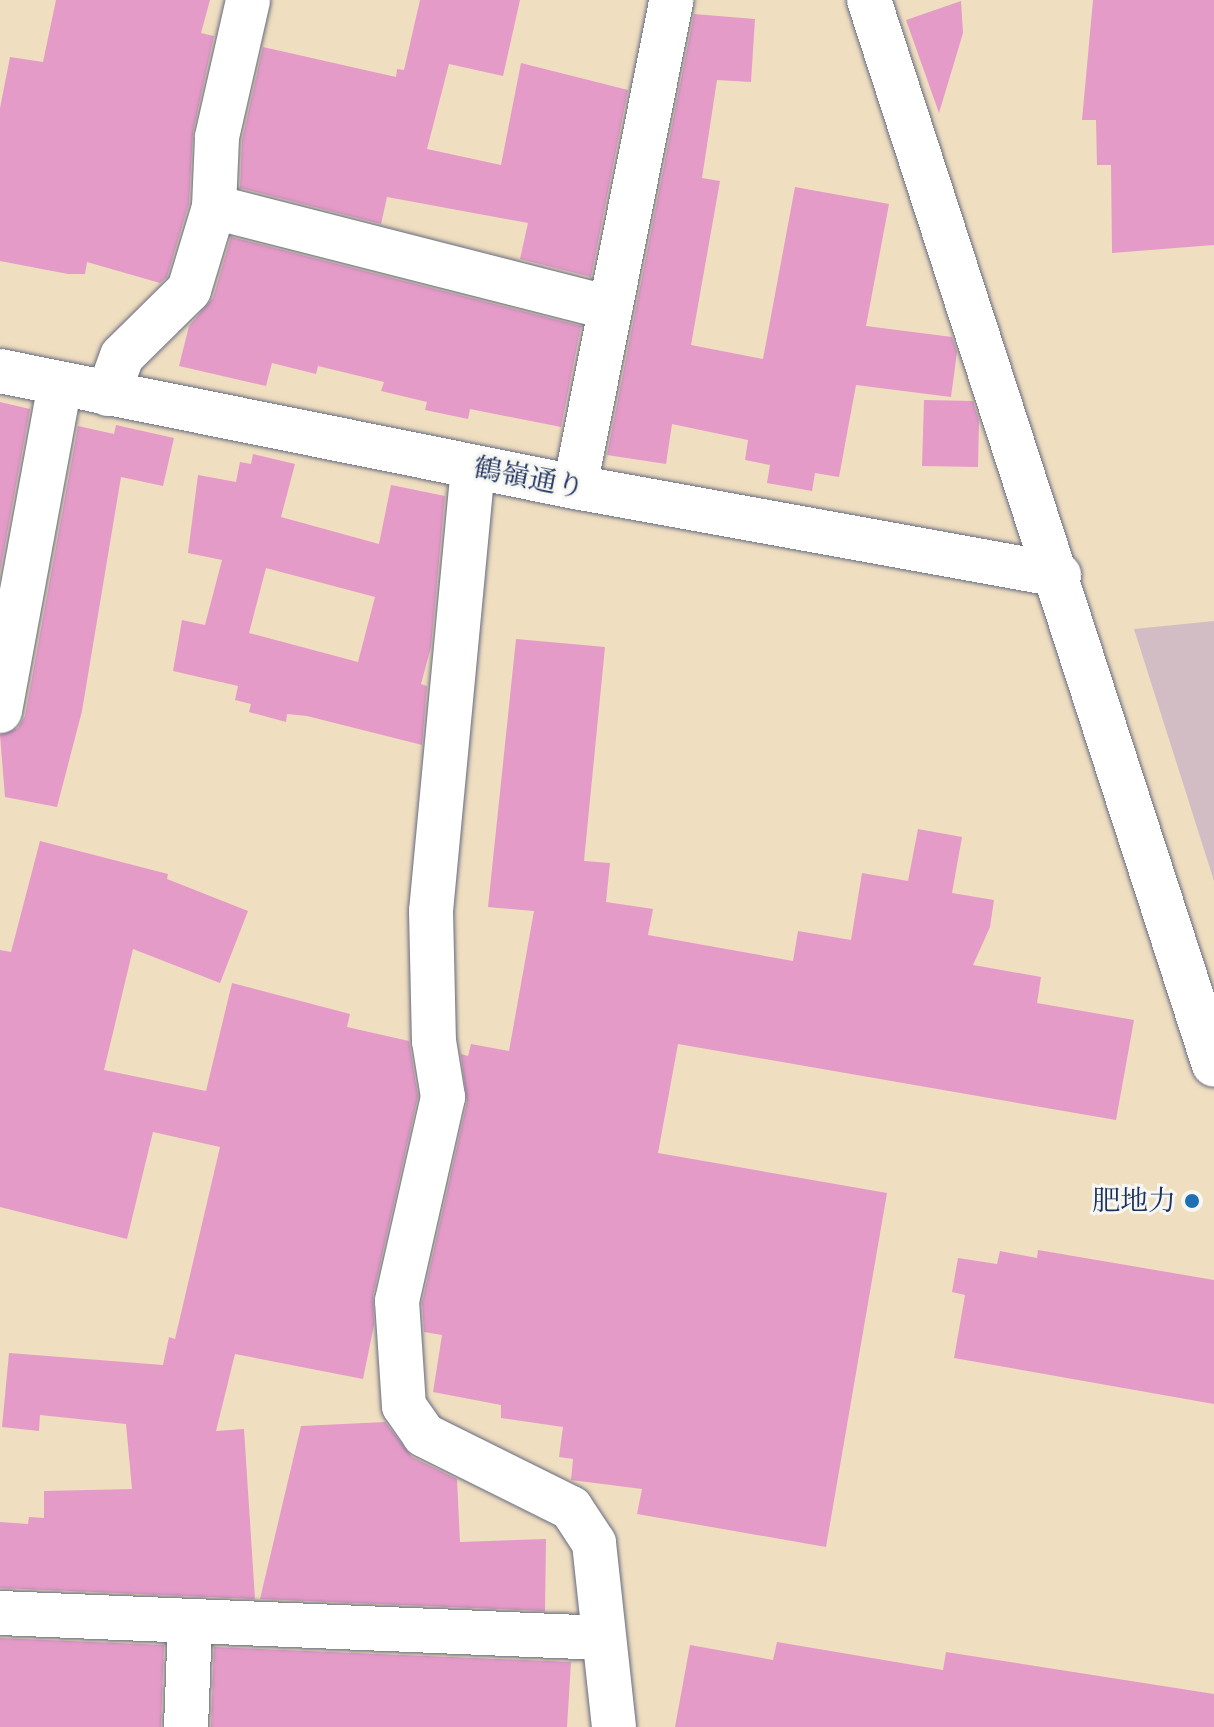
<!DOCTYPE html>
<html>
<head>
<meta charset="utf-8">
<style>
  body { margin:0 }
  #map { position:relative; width:1214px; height:1727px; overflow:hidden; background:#f0dec0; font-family:Alegreya,"Noto Serif JP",serif }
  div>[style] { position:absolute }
  .industrial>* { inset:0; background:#d2bdc5 }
  .building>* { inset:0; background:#e59bc8 }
  .roads { filter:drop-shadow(0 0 2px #666c80) drop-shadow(0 0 2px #666c80) }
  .street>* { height:44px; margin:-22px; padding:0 22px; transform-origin:22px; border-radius:22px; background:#fff }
  .secondary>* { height:44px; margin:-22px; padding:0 22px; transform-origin:22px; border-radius:22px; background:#fff }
  .dots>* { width:22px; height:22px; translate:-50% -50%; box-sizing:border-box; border:4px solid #f6f6f2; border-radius:50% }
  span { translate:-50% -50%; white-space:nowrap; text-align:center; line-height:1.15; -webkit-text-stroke:6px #f6f6f2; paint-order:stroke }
  .street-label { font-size:28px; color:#1b2f5e }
  .poi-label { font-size:28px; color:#1b2f5e }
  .right { translate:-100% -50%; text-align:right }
</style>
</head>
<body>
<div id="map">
  <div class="industrial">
    <div style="clip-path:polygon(1214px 621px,1214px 881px,1134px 629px)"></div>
  </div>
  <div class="building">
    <div style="clip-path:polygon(56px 0,210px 0,201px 33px,214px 36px,193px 132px,189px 203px,167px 277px,160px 283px,87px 262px,85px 274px,68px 274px,0 261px,0 108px,10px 57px,43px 62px)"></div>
    <div style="clip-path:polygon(420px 0,520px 0,503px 76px,449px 64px,427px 149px,501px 165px,521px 63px,628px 90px,591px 277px,520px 259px,528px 223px,387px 197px,381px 224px,240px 188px,242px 140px,263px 47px,396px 77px,397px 69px,404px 70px)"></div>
    <div style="clip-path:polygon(1093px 0,1214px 0,1214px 245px,1112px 253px,1111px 165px,1097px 165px,1096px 120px,1082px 120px)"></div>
    <div style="clip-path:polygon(961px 1px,963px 33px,939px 113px,906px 20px)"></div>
    <div style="clip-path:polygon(694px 14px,755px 19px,751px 82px,717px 80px,702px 178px,720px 181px,691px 345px,763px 359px,795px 187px,889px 204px,866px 326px,952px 337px,957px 352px,951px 397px,856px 385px,839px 477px,815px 473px,812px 491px,767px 483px,770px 465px,745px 460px,748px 440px,672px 424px,666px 464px,607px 455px)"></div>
    <div style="clip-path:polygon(231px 237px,581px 326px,561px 427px,470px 409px,468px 419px,425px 410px,427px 402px,381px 391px,384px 382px,318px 366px,316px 374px,272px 363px,266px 386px,179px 366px,189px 326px,213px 298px)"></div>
    <div style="clip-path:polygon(924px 400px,973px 401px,979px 421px,978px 467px,922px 466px)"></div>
    <div style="clip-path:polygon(0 402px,30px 409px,0 572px)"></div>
    <div style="clip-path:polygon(116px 425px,174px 438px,163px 486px,121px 477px,82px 711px,57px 807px,5px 797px,0 735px,18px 728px,25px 716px,78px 426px,114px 434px)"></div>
    <div style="clip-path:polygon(evenodd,253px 454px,295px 464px,281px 517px,379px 544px,391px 485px,445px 496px,431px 647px,421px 684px,427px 686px,422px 745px,307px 716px,287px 714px,286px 722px,249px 712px,251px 704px,235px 700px,238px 686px,173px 671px,182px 620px,205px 625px,222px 560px,188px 553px,198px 475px,236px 482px,240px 462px,251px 464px,253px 454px,266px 568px,375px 597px,358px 662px,249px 633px,266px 568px)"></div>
    <div style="clip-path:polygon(516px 639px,605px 647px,584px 861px,610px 863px,606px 902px,653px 909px,648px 935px,793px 961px,798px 931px,851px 940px,862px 873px,908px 881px,918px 829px,962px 837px,952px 893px,994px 900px,990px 927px,973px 965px,1041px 977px,1037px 1003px,1134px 1020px,1116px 1120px,678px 1044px,658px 1153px,887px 1193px,826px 1547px,637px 1514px,642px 1489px,571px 1480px,573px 1459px,559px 1457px,563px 1427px,501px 1418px,501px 1405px,433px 1392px,442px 1335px,424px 1332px,422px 1303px,467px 1102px,461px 1054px,468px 1056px,471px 1044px,509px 1051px,534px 911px,488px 907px)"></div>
    <div style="clip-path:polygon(40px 841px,168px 874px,167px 879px,248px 911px,220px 983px,133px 949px,104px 1070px,206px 1091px,232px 983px,350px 1014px,347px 1027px,409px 1041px,418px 1096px,373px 1296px,374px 1325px,363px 1379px,235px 1354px,216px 1431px,244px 1429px,255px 1599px,0 1588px,0 1522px,28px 1524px,29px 1517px,44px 1518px,44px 1491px,132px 1489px,126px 1424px,40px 1415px,39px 1431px,2px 1427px,9px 1353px,163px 1365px,169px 1337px,175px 1339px,220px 1147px,153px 1132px,127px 1239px,0 1207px,0 950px,11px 952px)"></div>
    <div style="clip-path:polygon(1038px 1250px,1214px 1280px,1214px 1404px,954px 1358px,965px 1295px,952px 1292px,958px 1258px,997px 1264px,1000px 1251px,1037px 1258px)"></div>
    <div style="clip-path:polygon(385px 1422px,412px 1457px,457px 1479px,460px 1542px,546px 1539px,545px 1611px,260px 1599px,301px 1426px)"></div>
    <div style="clip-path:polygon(0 1638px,164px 1645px,161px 1727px,0 1727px)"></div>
    <div style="clip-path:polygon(777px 1642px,943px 1670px,946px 1652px,1214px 1694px,1214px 1727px,675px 1727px,690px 1645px,773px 1660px)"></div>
    <div style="clip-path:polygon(214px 1647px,571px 1662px,567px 1727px,211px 1727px)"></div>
  </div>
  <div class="roads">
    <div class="street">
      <div style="left:214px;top:207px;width:409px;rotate:14.3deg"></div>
      <div style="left:108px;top:394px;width:40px;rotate:-69.8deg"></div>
      <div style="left:122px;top:356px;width:94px;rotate:-44.6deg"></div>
      <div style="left:189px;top:290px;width:87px;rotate:-73.2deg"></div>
      <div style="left:214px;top:207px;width:70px;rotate:-87.5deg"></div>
      <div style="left:217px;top:137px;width:140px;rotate:-77.2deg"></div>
      <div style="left:473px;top:467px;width:446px;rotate:95.4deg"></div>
      <div style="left:431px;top:911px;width:130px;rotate:88.7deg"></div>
      <div style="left:434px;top:1041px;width:57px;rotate:80.9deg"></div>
      <div style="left:443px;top:1097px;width:209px;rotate:102.7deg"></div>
      <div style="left:397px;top:1301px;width:105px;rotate:86.2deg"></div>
      <div style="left:404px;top:1406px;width:35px;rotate:55deg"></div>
      <div style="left:424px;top:1435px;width:164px;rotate:26.4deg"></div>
      <div style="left:571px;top:1508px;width:42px;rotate:56.7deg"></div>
      <div style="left:594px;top:1543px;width:185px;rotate:83.8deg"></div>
      <div style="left:575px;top:487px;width:496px;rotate:-78.8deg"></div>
      <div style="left:0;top:711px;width:332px;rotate:-79.6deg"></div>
      <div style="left:0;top:1613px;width:604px;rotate:2.37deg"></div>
      <div style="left:186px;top:1727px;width:106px;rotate:-87.8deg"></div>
    </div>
    <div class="secondary">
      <div style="left:869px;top:0;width:1119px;rotate:72.05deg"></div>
      <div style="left:0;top:371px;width:587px;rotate:11.41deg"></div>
      <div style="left:575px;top:487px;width:492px;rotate:10.3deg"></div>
    </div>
  </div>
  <div class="dots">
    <div style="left:1192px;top:1201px;background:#1f6fb2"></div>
  </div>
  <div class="street-label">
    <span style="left:529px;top:478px;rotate:11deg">鶴嶺通り</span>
  </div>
  <div class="poi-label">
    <span class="right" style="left:1176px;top:1201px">肥地力</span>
  </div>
</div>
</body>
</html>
